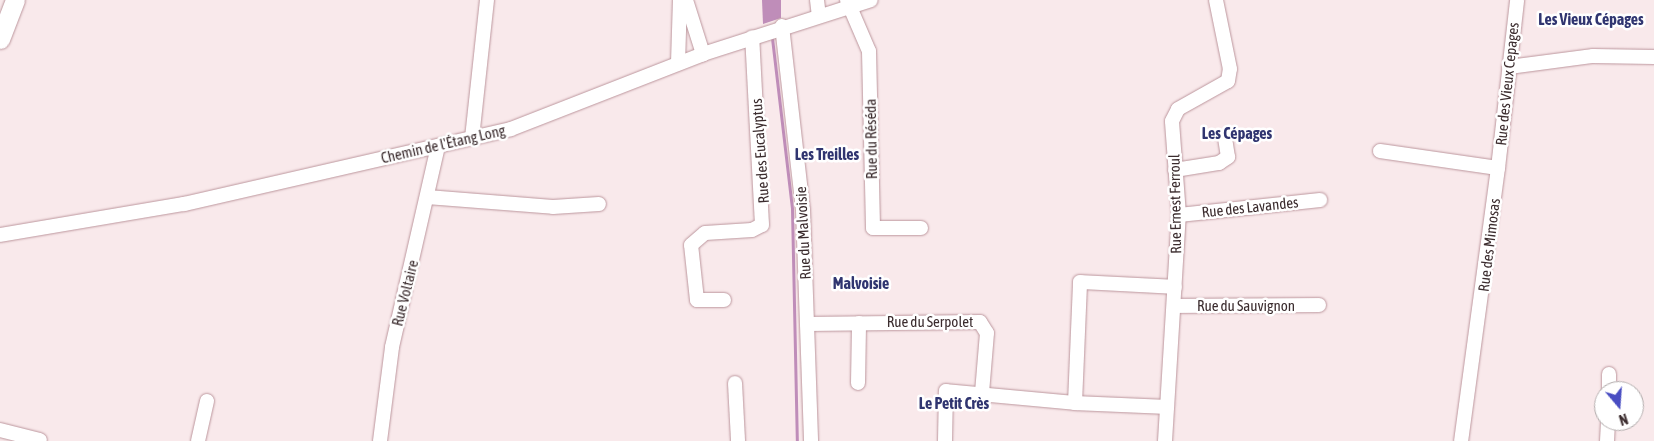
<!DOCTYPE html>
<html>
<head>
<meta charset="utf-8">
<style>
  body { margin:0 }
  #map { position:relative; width:1654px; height:441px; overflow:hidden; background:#f9e9eb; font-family:"Asap Condensed",sans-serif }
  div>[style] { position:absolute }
  .water>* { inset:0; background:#bf8db9 }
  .stream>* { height:3px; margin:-1.5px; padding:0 1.5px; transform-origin:1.5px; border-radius:1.5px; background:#bf8db9 }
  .roads { filter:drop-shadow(0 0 1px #bc969d) drop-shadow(0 0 1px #bc969d) }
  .minor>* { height:14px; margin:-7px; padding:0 7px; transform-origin:7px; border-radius:7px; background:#fff }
  .secondary>* { height:19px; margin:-9.5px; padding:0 9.5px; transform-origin:9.5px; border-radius:9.5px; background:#fff }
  span { translate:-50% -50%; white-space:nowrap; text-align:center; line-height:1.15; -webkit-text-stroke:5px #fff; paint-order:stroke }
  .street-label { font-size:15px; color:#3b2c2e }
  .neighbourhood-label { font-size:16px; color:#303570; font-weight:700 }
  .north { position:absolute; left:1594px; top:381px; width:50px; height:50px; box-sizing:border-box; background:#fff; border:1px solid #b1abab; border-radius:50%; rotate:162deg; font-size:14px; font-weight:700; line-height:20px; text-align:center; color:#3b2c2e }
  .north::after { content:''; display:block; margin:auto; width:18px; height:22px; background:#494dc2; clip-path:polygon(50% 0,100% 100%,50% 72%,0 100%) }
</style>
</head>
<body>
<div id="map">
  <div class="water">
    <div style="clip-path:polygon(762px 0,781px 0,781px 18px,763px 24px)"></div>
  </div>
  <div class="stream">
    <div style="left:772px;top:38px;width:172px;rotate:83.3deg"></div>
    <div style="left:792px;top:209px;width:232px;rotate:88.8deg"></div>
  </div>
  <div class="roads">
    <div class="minor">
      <div style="left:686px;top:0;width:57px;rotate:72.5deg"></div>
      <div style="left:817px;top:0;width:16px;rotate:83deg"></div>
      <div style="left:847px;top:0;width:56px;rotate:66.7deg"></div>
      <div style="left:869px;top:51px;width:177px;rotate:88.7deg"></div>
      <div style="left:873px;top:228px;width:48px"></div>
      <div style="left:782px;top:26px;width:185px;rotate:83.5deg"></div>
      <div style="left:803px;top:210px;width:231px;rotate:88deg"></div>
      <div style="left:678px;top:63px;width:63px;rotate:-88.2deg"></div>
      <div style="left:1509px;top:67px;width:85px;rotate:-7.5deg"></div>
      <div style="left:1593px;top:56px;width:61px;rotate:0.9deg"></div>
      <div style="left:472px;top:138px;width:139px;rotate:-83.8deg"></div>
      <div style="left:1380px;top:151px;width:119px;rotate:8.2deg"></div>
      <div style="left:1498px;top:168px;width:275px;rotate:97.7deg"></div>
      <div style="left:1498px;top:168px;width:169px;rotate:-83.5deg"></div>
      <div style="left:1175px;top:170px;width:45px;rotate:-9deg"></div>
      <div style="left:1219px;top:163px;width:11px;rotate:-34deg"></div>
      <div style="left:1228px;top:157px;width:19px;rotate:-99deg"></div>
      <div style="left:427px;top:197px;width:126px;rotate:4.5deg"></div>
      <div style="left:553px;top:207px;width:46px;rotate:-3.7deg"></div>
      <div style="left:1179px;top:215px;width:142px;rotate:-6.1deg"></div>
      <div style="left:0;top:235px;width:187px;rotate:-9.6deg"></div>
      <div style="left:184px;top:204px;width:335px;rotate:-12.9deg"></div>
      <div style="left:511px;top:129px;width:206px;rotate:-21.3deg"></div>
      <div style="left:703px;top:54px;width:176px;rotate:-17.8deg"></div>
      <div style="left:724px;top:300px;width:27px;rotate:180deg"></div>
      <div style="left:697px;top:300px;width:55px;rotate:-96.2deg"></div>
      <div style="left:691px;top:245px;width:18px;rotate:-41deg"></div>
      <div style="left:705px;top:233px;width:47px;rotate:-3.7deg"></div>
      <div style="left:752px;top:230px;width:11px;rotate:-27deg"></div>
      <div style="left:762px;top:225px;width:188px;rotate:-93deg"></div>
      <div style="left:1174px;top:306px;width:145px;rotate:-0.4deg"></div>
      <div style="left:807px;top:324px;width:173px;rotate:-0.7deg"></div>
      <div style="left:980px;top:322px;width:13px;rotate:58deg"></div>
      <div style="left:987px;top:333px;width:60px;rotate:94.8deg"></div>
      <div style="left:735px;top:383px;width:58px;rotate:87deg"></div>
      <div style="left:858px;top:383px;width:60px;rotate:-89deg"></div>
      <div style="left:1609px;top:391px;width:17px;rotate:-90deg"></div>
      <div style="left:1167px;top:407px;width:92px;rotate:-177.5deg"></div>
      <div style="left:1075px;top:403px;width:121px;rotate:-87.6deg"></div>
      <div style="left:1080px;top:282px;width:95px;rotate:3deg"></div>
      <div style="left:0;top:430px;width:41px;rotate:14deg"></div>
      <div style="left:198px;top:441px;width:41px;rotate:-77.3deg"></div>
      <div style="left:380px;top:441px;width:95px;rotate:-82.7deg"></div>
      <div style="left:392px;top:347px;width:206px;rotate:-77.1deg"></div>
      <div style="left:945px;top:441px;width:50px;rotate:-88.9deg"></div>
      <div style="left:946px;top:391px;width:130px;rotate:5.3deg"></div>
      <div style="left:1165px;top:441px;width:226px;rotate:-86.5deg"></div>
      <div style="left:1179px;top:215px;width:94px;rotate:-94.3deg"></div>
      <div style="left:1172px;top:121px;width:13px;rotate:-63deg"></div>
      <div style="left:1178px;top:109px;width:57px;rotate:-29.2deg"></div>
      <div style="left:1228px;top:81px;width:12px;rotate:-81deg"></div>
      <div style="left:1230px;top:69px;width:70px;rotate:-101.5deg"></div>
      <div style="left:1607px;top:441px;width:20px;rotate:-87deg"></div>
    </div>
    <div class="secondary">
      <div style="left:0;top:39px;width:42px;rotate:-69deg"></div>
    </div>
  </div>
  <div class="street-label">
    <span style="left:1507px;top:84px;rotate:-84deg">Rue des Vieux Cepages</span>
    <span style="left:871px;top:139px;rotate:-91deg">Rue du Réséda</span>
    <span style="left:443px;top:144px;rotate:-13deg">Chemin de l'Étang Long</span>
    <span style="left:760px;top:151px;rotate:-94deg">Rue des Eucalyptus</span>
    <span style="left:1175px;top:204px;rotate:-91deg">Rue Ernest Ferroul</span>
    <span style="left:1250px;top:207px;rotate:-6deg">Rue des Lavandes</span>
    <span style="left:803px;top:233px;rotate:-93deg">Rue du Malvoisie</span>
    <span style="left:1489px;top:245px;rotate:-83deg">Rue des Mimosas</span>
    <span style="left:405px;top:293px;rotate:-76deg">Rue Voltaire</span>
    <span style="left:1246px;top:306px">Rue du Sauvignon</span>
    <span style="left:930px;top:322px">Rue du Serpolet</span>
  </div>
  <div class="neighbourhood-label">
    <span style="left:1591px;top:19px">Les Vieux Cépages</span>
    <span style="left:1237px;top:133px">Les Cépages</span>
    <span style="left:827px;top:154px">Les Treilles</span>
    <span style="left:861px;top:283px">Malvoisie</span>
    <span style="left:954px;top:403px">Le Petit Crès</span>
  </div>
  <div class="north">N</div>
</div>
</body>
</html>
